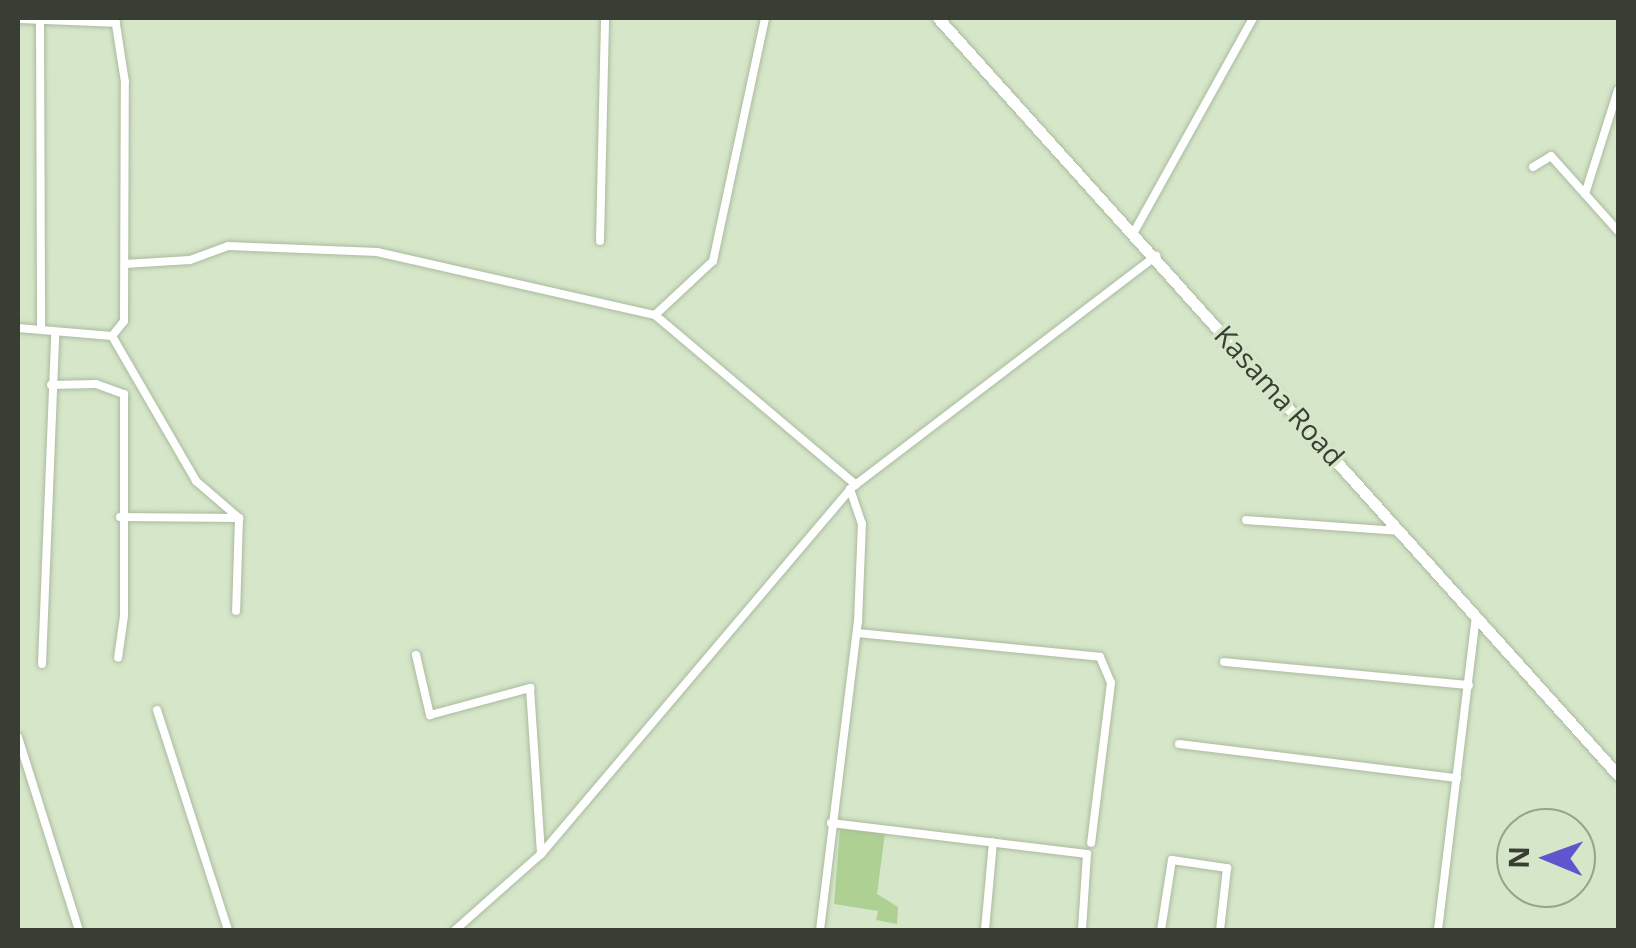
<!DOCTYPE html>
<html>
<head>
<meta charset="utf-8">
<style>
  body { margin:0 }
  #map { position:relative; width:1636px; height:948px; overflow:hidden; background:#d6e6c9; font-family:"Open Sans",sans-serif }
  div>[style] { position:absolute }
  .green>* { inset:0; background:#aed092 }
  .roads { filter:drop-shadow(0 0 2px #aaba9e) drop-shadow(0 0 2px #aaba9e) }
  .street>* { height:8px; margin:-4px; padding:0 4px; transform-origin:4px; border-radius:4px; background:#fff }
  .secondary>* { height:11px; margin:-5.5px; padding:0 5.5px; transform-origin:5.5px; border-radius:5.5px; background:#fff }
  span { translate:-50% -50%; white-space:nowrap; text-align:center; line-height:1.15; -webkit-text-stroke:8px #d6e6c9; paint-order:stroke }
  .street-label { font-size:28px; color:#383e33 }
  .frame { position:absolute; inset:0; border:20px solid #383e33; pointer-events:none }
  .north { position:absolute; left:1496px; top:808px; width:100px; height:100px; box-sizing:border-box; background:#d6e6c9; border:2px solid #97a38d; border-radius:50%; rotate:271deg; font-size:28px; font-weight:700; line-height:40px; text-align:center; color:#383e33 }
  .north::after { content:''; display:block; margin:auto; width:35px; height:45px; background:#5f56cf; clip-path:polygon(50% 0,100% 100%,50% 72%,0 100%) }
</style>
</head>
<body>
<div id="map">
  <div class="green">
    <div style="clip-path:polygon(840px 829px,885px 833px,877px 894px,898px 907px,897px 924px,876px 920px,878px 911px,834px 904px)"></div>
  </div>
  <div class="roads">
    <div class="street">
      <div style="left:18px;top:19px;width:98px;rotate:2.3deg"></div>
      <div style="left:40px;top:19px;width:310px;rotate:89.8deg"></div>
      <div style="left:1533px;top:167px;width:21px;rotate:-31deg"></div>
      <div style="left:1551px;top:156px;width:101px;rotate:48.2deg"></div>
      <div style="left:1585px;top:194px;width:109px;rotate:-72.4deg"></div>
      <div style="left:1134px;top:232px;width:245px;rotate:-60.9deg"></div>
      <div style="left:600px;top:241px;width:223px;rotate:-88.7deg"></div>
      <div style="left:125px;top:264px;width:65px;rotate:-3.5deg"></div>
      <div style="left:190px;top:260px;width:40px;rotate:-20.2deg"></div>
      <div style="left:228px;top:246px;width:149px;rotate:2.3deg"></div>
      <div style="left:377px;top:252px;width:285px;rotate:12.8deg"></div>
      <div style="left:655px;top:315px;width:79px;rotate:-43deg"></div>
      <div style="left:713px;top:261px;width:249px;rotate:-77.9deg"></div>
      <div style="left:655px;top:315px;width:263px;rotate:40.2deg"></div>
      <div style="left:18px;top:328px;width:94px;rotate:4.9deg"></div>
      <div style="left:112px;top:336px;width:168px;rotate:59.9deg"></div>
      <div style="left:196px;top:481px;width:57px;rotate:40.7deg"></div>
      <div style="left:239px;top:518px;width:93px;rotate:91.8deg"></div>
      <div style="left:112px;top:336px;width:19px;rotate:-51deg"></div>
      <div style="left:124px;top:321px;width:239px;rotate:-89.8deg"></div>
      <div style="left:125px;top:82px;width:65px;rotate:-98.9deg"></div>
      <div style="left:51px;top:385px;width:45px;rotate:-1.3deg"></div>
      <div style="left:96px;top:384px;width:30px;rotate:20deg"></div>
      <div style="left:124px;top:394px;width:222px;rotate:90deg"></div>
      <div style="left:124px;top:616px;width:42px;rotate:98.1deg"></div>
      <div style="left:120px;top:517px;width:119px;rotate:0.5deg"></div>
      <div style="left:1246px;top:520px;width:155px;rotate:4.1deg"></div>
      <div style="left:857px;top:633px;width:244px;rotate:5.6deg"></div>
      <div style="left:1100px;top:657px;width:28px;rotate:67deg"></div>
      <div style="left:1111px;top:683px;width:161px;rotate:97.1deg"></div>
      <div style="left:416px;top:655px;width:62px;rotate:76.9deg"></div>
      <div style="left:430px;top:715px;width:104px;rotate:-15.1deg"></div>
      <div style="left:530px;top:688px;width:166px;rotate:86.2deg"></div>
      <div style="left:1224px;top:662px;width:246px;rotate:5.4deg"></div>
      <div style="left:42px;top:664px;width:329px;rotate:-87.7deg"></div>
      <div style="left:157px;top:710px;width:231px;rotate:72.1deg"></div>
      <div style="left:18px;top:737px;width:202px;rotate:72.5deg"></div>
      <div style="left:1179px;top:744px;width:280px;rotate:7deg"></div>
      <div style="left:831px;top:823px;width:258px;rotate:6.9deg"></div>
      <div style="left:1087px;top:854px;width:76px;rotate:93.8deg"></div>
      <div style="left:455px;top:930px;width:115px;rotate:-41.5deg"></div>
      <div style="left:541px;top:854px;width:478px;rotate:-49.7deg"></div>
      <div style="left:850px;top:489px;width:385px;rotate:-37.3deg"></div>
      <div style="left:820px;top:930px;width:310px;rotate:-83deg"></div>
      <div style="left:858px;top:622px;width:98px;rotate:-87.7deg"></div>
      <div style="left:862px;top:524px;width:37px;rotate:-109deg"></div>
      <div style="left:985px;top:930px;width:88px;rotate:-84.8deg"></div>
      <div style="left:1161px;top:930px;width:71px;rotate:-81.1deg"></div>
      <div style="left:1172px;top:860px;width:56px;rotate:8.3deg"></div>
      <div style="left:1227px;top:868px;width:62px;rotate:96.4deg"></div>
      <div style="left:1438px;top:930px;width:315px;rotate:-83.1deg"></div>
    </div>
    <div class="secondary">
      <div style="left:938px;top:18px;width:1018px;rotate:48.07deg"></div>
    </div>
  </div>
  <div class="street-label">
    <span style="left:1280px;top:395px;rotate:48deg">Kasama Road</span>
  </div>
  <div class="frame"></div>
  <div class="north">N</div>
</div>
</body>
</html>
